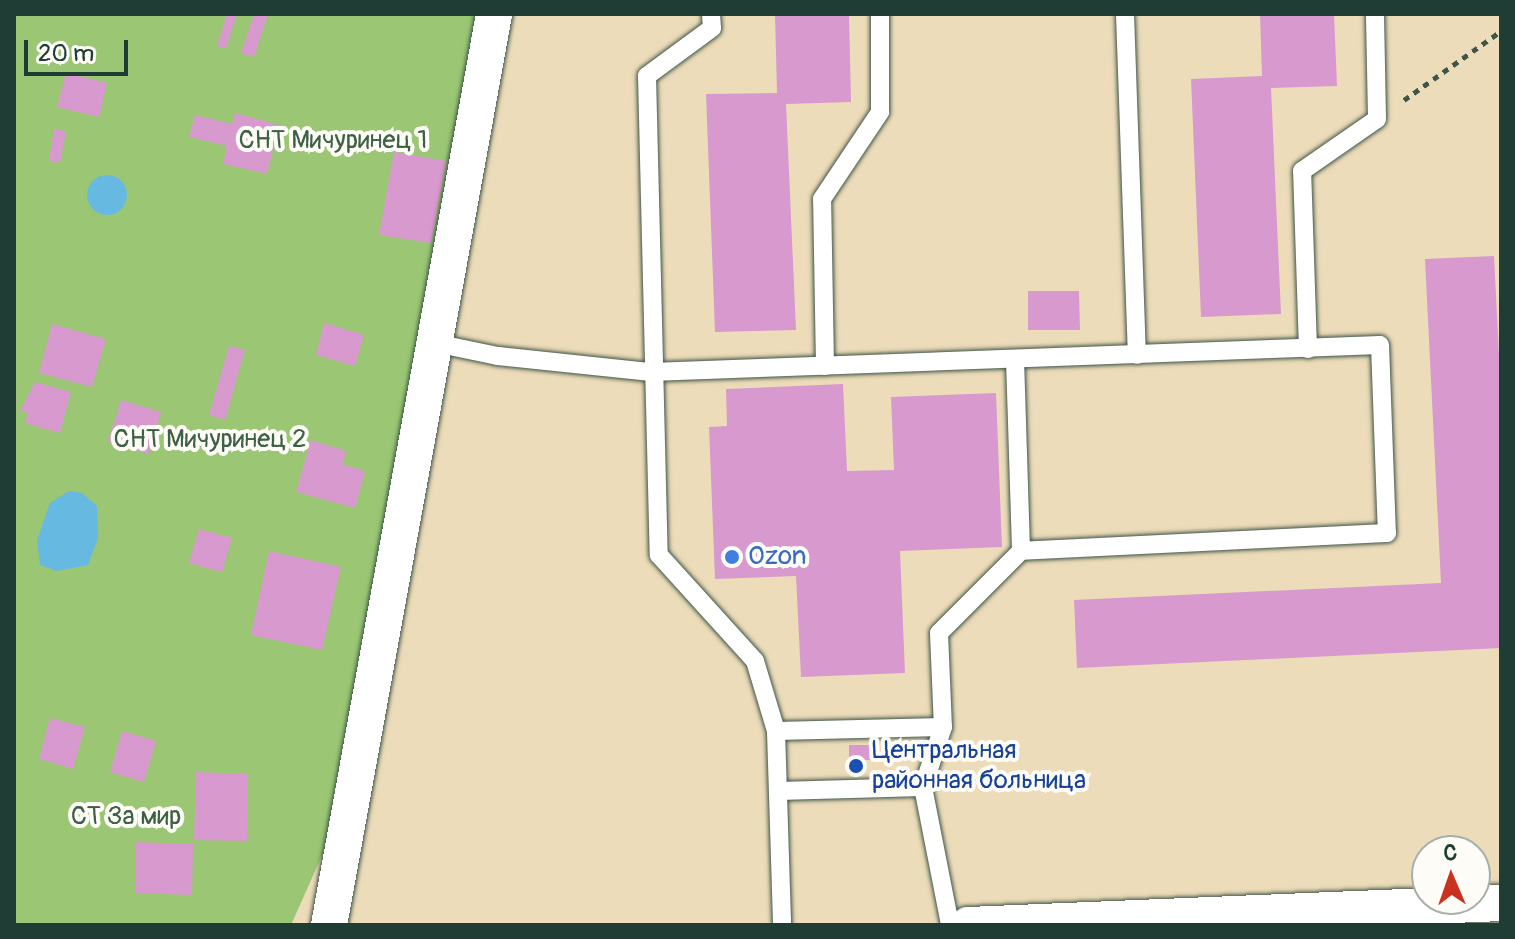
<!DOCTYPE html>
<html>
<head>
<meta charset="utf-8">
<style>
  body { margin:0 }
  #map { position:relative; width:1515px; height:939px; overflow:hidden; background:#eddcb9; font-family:Pangolin,sans-serif }
  div>[style] { position:absolute }
  .green>* { inset:0; background:#9bc774 }
  .water>* { inset:0; background:#66b9e1 }
  .round { border-radius:50% }
  .building>* { inset:0; background:#d899cf }
  .path>* { height:5px; margin-top:-2.5px; transform-origin:0; background:repeating-linear-gradient(90deg,#3e5548 0 6px,transparent 0 12px) }
  .roads { filter:drop-shadow(0 0 2px #3e5548) drop-shadow(0 0 2px #3e5548) }
  .service>* { height:18px; margin:-9px; padding:0 9px; transform-origin:9px; border-radius:9px; background:#fff }
  .minor>* { height:36px; margin:-18px; padding:0 18px; transform-origin:18px; border-radius:18px; background:#fff }
  .dots>* { width:22px; height:22px; translate:-50% -50%; box-sizing:border-box; border:4px solid #fdfcf7; border-radius:50% }
  span { translate:-50% -50%; white-space:nowrap; text-align:center; line-height:1.15; -webkit-text-stroke:8px #fdfcf7; paint-order:stroke }
  .park-label { font-size:26px; color:#3e6044 }
  .shop-label { font-size:26px; color:#366cbe }
  .left { translate:0 -50%; text-align:left }
  .transit-label { font-size:26px; color:#164399 }
  .frame { position:absolute; inset:0; border:16px solid #1f3d34; pointer-events:none }
  .north { position:absolute; left:1411px; top:835px; width:80px; height:80px; box-sizing:border-box; background:#fdfcf7; border:2px solid #a4b0a9; border-radius:50%; rotate:358deg; font-size:22px; font-weight:700; line-height:32px; text-align:center; color:#1f3d34 }
  .north::after { content:''; display:block; margin:auto; width:28px; height:36px; background:#c8321e; clip-path:polygon(50% 0,100% 100%,50% 72%,0 100%) }
  .scale { position:absolute; left:24px; top:40px; width:104px; height:36px; box-sizing:border-box; border:4px solid #1f3d34; border-top:0; padding-left:10px; font-size:24px; line-height:28px; white-space:nowrap; color:#1f3d34; -webkit-text-stroke:6px #fdfcf7; paint-order:stroke }
</style>
</head>
<body>
<div id="map">
  <div class="green">
    <div style="clip-path:polygon(14px 14px,490px 14px,361px 768px,291px 925px,14px 925px)"></div>
  </div>
  <div class="water">
    <div class="round" style="left:87px;top:175px;width:40px;height:40px"></div>
    <div style="clip-path:polygon(69px 491px,82px 493px,97px 506px,98px 538px,88px 565px,57px 571px,40px 565px,37px 540px,50px 503px)"></div>
  </div>
  <div class="building">
    <div style="clip-path:polygon(227px 14px,237px 14px,226px 48px,217px 46px)"></div>
    <div style="clip-path:polygon(254px 14px,268px 14px,254px 57px,241px 53px)"></div>
    <div style="clip-path:polygon(775px 14px,849px 14px,851px 102px,786px 104px,796px 330px,715px 332px,706px 94px,777px 93px)"></div>
    <div style="clip-path:polygon(1260px 14px,1334px 14px,1337px 86px,1271px 88px,1281px 314px,1201px 317px,1191px 79px,1262px 76px)"></div>
    <div style="clip-path:polygon(66px 73px,107px 83px,99px 117px,57px 107px)"></div>
    <div style="clip-path:polygon(235px 113px,279px 125px,267px 174px,223px 164px,227px 146px,189px 137px,195px 115px,232px 124px)"></div>
    <div style="clip-path:polygon(54px 129px,66px 131px,60px 163px,49px 161px)"></div>
    <div style="clip-path:polygon(394px 152px,446px 161px,431px 243px,379px 235px)"></div>
    <div style="clip-path:polygon(1494px 256px,1501px 395px,1501px 648px,1077px 668px,1074px 600px,1441px 583px,1425px 259px)"></div>
    <div style="clip-path:polygon(1028px 291px,1079px 291px,1080px 330px,1028px 330px)"></div>
    <div style="clip-path:polygon(324px 323px,364px 335px,355px 366px,316px 355px)"></div>
    <div style="clip-path:polygon(52px 324px,106px 339px,92px 387px,39px 373px)"></div>
    <div style="clip-path:polygon(229px 346px,245px 350px,225px 420px,209px 415px)"></div>
    <div style="clip-path:polygon(35px 382px,71px 392px,60px 433px,25px 423px,28px 413px,20px 411px)"></div>
    <div style="clip-path:polygon(843px 384px,847px 471px,894px 470px,891px 397px,996px 393px,1002px 547px,900px 551px,905px 673px,801px 677px,796px 576px,715px 579px,709px 427px,727px 426px,726px 389px)"></div>
    <div style="clip-path:polygon(121px 400px,161px 412px,149px 454px,108px 442px)"></div>
    <div style="clip-path:polygon(311px 440px,346px 451px,342px 464px,365px 471px,355px 508px,296px 492px)"></div>
    <div style="clip-path:polygon(199px 529px,232px 538px,222px 572px,189px 563px)"></div>
    <div style="clip-path:polygon(269px 551px,341px 567px,322px 650px,251px 635px)"></div>
    <div style="clip-path:polygon(50px 718px,85px 727px,73px 769px,39px 759px)"></div>
    <div style="clip-path:polygon(122px 731px,156px 741px,144px 782px,110px 772px)"></div>
    <div style="clip-path:polygon(849px 745px,874px 745px,874px 760px,849px 760px)"></div>
    <div style="clip-path:polygon(196px 772px,248px 774px,247px 841px,194px 840px)"></div>
    <div style="clip-path:polygon(136px 842px,193px 844px,192px 895px,135px 893px)"></div>
  </div>
  <div class="path">
    <div style="left:1404px;top:100px;width:119px;rotate:-35.4deg"></div>
  </div>
  <div class="roads">
    <div class="service">
      <div style="left:711px;top:14px;width:14px;rotate:86deg"></div>
      <div style="left:712px;top:28px;width:81px;rotate:143.6deg"></div>
      <div style="left:647px;top:76px;width:479px;rotate:88.6deg"></div>
      <div style="left:659px;top:555px;width:143px;rotate:47.8deg"></div>
      <div style="left:755px;top:661px;width:73px;rotate:73.3deg"></div>
      <div style="left:776px;top:731px;width:194px;rotate:88.2deg"></div>
      <div style="left:1125px;top:14px;width:341px;rotate:88deg"></div>
      <div style="left:435px;top:343px;width:64px;rotate:11.7deg"></div>
      <div style="left:498px;top:356px;width:154px;rotate:6deg"></div>
      <div style="left:651px;top:372px;width:729px;rotate:-2.12deg"></div>
      <div style="left:1380px;top:345px;width:188px;rotate:87.9deg"></div>
      <div style="left:1387px;top:533px;width:366px;rotate:177.2deg"></div>
      <div style="left:1021px;top:551px;width:116px;rotate:135deg"></div>
      <div style="left:939px;top:633px;width:94px;rotate:87.6deg"></div>
      <div style="left:943px;top:727px;width:63px;rotate:108.4deg"></div>
      <div style="left:923px;top:787px;width:141px;rotate:78.9deg"></div>
      <div style="left:1308px;top:349px;width:178px;rotate:-91.9deg"></div>
      <div style="left:1302px;top:171px;width:91px;rotate:-34.7deg"></div>
      <div style="left:1377px;top:119px;width:105px;rotate:-91.1deg"></div>
      <div style="left:1015px;top:359px;width:192px;rotate:88.2deg"></div>
      <div style="left:825px;top:366px;width:167px;rotate:-91deg"></div>
      <div style="left:822px;top:199px;width:105px;rotate:-56.3deg"></div>
      <div style="left:880px;top:112px;width:98px;rotate:-90deg"></div>
      <div style="left:776px;top:731px;width:167px;rotate:-1.4deg"></div>
      <div style="left:778px;top:791px;width:145px;rotate:-1.6deg"></div>
    </div>
    <div class="minor">
      <div style="left:329px;top:925px;width:926px;rotate:-79.73deg"></div>
      <div style="left:968px;top:925px;width:533px;rotate:-2.36deg"></div>
    </div>
  </div>
  <div class="dots">
    <div style="left:732px;top:557px;background:#3f7fe0"></div>
    <div style="left:856px;top:766px;background:#1a4fb4"></div>
  </div>
  <div class="park-label">
    <span style="left:333px;top:141px">СНТ Мичуринец 1</span>
    <span style="left:210px;top:440px">СНТ Мичуринец 2</span>
    <span style="left:126px;top:817px">СТ За мир</span>
  </div>
  <div class="shop-label">
    <span class="left" style="left:748px;top:557px">Ozon</span>
  </div>
  <div class="transit-label">
    <span class="left" style="left:872px;top:766px">Центральная<br>районная больница</span>
  </div>
  <div class="frame"></div>
  <div class="north">С</div>
  <div class="scale">20 m</div>
</div>
</body>
</html>
